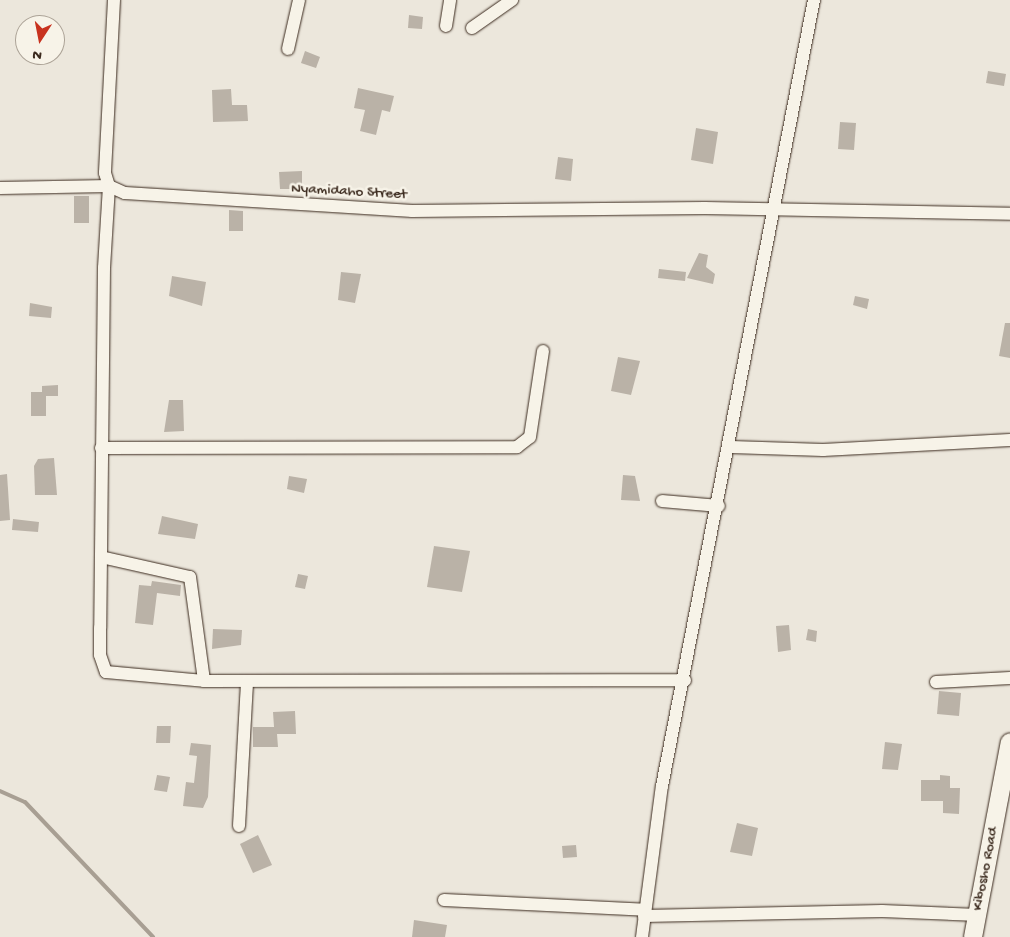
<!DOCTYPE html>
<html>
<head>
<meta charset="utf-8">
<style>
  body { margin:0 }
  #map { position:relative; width:1010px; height:937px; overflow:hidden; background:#ece7dc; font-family:"Gochi Hand",sans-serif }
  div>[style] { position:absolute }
  .stream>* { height:4px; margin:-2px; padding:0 2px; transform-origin:2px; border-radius:2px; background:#a89f93 }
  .building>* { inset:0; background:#bab2a7 }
  .roads { filter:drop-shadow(0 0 1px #3b2a1e) drop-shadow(0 0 1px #3b2a1e) }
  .street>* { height:12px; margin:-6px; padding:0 6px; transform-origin:6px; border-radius:6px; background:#f7f3e8 }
  .secondary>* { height:18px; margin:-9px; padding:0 9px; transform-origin:9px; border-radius:9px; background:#f7f3e8 }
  span { translate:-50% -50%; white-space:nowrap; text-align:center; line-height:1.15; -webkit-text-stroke:5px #f7f3e8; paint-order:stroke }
  .street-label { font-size:15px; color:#3b2a1e }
  .north { position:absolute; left:15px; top:15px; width:50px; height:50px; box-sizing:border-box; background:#f7f3e8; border:1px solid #aca397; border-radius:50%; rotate:191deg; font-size:14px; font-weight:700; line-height:20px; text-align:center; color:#3b2a1e }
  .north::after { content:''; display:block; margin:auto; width:18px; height:22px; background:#c8321e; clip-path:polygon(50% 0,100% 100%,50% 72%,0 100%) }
</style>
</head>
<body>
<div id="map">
  <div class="stream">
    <div style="left:0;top:791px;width:27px;rotate:24deg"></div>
    <div style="left:25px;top:802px;width:186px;rotate:46.5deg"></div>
  </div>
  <div class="building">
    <div style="clip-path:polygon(409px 15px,423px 17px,422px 29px,408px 28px)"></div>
    <div style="clip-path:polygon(305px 51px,320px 57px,316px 68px,301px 63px)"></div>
    <div style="clip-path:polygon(988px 71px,1006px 74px,1004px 86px,986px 83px)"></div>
    <div style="clip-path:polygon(358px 88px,394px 96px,390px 112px,382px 110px,376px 135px,360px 131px,365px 110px,354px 108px)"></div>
    <div style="clip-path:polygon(231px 89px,232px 105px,247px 105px,248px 121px,213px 122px,212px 90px)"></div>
    <div style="clip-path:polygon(840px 122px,856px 123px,854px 150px,838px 149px)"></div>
    <div style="clip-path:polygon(696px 128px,718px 132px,713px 164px,691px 160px)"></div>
    <div style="clip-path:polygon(558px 157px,573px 159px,571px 181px,555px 179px)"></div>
    <div style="clip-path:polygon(302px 171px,302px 189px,280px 189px,279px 172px)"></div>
    <div style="clip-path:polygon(74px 196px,89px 196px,89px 223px,74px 223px)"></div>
    <div style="clip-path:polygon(229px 210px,243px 211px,243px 231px,229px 231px)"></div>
    <div style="clip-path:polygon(699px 253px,708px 255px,706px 267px,715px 274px,713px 284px,687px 278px)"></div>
    <div style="clip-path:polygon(659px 269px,686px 272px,685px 281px,658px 278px)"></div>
    <div style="clip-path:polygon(341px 272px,361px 274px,355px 303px,338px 300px)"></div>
    <div style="clip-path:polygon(172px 276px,206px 282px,202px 306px,169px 296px)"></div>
    <div style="clip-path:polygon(855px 296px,869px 299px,867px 309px,853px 305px)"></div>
    <div style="clip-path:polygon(30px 303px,52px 307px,51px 318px,29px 316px)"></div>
    <div style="clip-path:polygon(1005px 323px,1010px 323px,1010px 358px,999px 356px)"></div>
    <div style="clip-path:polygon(618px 357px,640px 361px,631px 395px,611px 391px)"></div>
    <div style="clip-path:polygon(58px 385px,58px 396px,46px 396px,46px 416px,31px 416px,31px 392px,42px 392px,42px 386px)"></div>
    <div style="clip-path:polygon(169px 400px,183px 400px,184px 431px,164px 432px)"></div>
    <div style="clip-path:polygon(54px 458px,57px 495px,35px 495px,34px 466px,38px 459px)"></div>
    <div style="clip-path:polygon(7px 474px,10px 520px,0 521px,0 475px)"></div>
    <div style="clip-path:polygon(623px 475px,635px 476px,640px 501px,621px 500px)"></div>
    <div style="clip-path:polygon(289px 476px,307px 479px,304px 493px,287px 489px)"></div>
    <div style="clip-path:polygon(162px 516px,198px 524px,195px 539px,158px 534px)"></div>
    <div style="clip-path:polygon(13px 519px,39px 522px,38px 532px,12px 530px)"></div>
    <div style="clip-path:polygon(434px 546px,470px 551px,462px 592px,427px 587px)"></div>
    <div style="clip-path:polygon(298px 574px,308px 576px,305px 589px,295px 587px)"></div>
    <div style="clip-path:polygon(152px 581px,181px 585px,180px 596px,157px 593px,153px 625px,135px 623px,139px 585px,151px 586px)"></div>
    <div style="clip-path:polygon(789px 625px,791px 650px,778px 652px,776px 626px)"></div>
    <div style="clip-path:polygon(213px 629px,242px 630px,241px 645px,212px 649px)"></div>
    <div style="clip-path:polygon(808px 629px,817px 631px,816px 642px,806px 640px)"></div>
    <div style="clip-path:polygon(939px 691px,961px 693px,959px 716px,937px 714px)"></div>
    <div style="clip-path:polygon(295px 711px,296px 734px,277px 734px,278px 747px,253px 747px,253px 727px,274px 727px,273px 712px)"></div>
    <div style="clip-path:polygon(157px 726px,171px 726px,170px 743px,156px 743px)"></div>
    <div style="clip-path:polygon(885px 742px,902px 744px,898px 770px,882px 769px)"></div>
    <div style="clip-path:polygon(191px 743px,211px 745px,208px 797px,203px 808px,183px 806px,186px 782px,194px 783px,197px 756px,189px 755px)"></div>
    <div style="clip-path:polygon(157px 775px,170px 777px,167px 792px,154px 790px)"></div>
    <div style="clip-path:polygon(940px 775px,950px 776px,950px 788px,960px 788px,959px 814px,943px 813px,943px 801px,921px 801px,921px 780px,940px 780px)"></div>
    <div style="clip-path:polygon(737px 823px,758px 828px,752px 856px,730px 852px)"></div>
    <div style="clip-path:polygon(258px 835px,272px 865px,253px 873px,240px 844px)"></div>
    <div style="clip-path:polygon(576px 845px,577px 857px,563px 858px,562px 846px)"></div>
    <div style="clip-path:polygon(414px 920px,447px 925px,445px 937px,412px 937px)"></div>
  </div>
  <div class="roads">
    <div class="street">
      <div style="left:114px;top:0;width:173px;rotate:93deg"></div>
      <div style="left:105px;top:173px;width:14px;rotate:73deg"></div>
      <div style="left:109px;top:186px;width:17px;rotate:24deg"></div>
      <div style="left:125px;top:193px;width:288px;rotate:3.6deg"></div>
      <div style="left:412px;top:211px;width:293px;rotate:-0.6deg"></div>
      <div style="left:705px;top:208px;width:305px;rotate:1.1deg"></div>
      <div style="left:446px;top:26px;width:26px;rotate:-81deg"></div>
      <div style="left:472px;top:28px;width:49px;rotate:-35deg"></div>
      <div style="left:288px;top:49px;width:50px;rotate:-77.3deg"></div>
      <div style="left:0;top:188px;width:109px;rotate:-1.1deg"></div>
      <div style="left:109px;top:186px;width:82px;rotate:93.5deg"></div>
      <div style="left:104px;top:268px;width:360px;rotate:90.6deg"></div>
      <div style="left:100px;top:628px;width:27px;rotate:90deg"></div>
      <div style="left:100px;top:655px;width:18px;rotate:71deg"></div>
      <div style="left:106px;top:672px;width:98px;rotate:5.2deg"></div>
      <div style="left:204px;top:681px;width:481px;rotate:-0.1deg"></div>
      <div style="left:731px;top:447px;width:92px;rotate:1.9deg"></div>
      <div style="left:823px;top:450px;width:187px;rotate:-3.1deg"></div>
      <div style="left:101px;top:448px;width:416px;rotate:-0.1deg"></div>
      <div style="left:517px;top:447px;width:16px;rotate:-38deg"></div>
      <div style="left:530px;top:437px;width:87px;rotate:-81.4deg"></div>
      <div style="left:662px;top:501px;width:57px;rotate:5deg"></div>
      <div style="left:101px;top:557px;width:91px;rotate:12.7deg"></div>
      <div style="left:190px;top:577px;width:105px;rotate:82.3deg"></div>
      <div style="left:936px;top:682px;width:74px;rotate:-3.1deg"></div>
      <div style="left:239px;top:826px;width:144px;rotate:-86.8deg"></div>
      <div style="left:444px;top:900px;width:201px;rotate:2.8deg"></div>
      <div style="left:644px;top:916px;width:238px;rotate:-1.2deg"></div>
      <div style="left:882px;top:911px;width:96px;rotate:2.4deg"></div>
      <div style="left:642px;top:937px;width:152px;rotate:-82.5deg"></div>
      <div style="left:662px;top:786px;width:801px;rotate:-79.06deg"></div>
    </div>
    <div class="secondary">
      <div style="left:973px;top:937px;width:198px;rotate:-79.3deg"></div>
    </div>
  </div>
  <div class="street-label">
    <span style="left:349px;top:192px;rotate:3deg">Nyamidaho Street</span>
    <span style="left:986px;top:869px;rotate:-79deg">Kibosho Road</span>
  </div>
  <div class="north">N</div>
</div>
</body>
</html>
